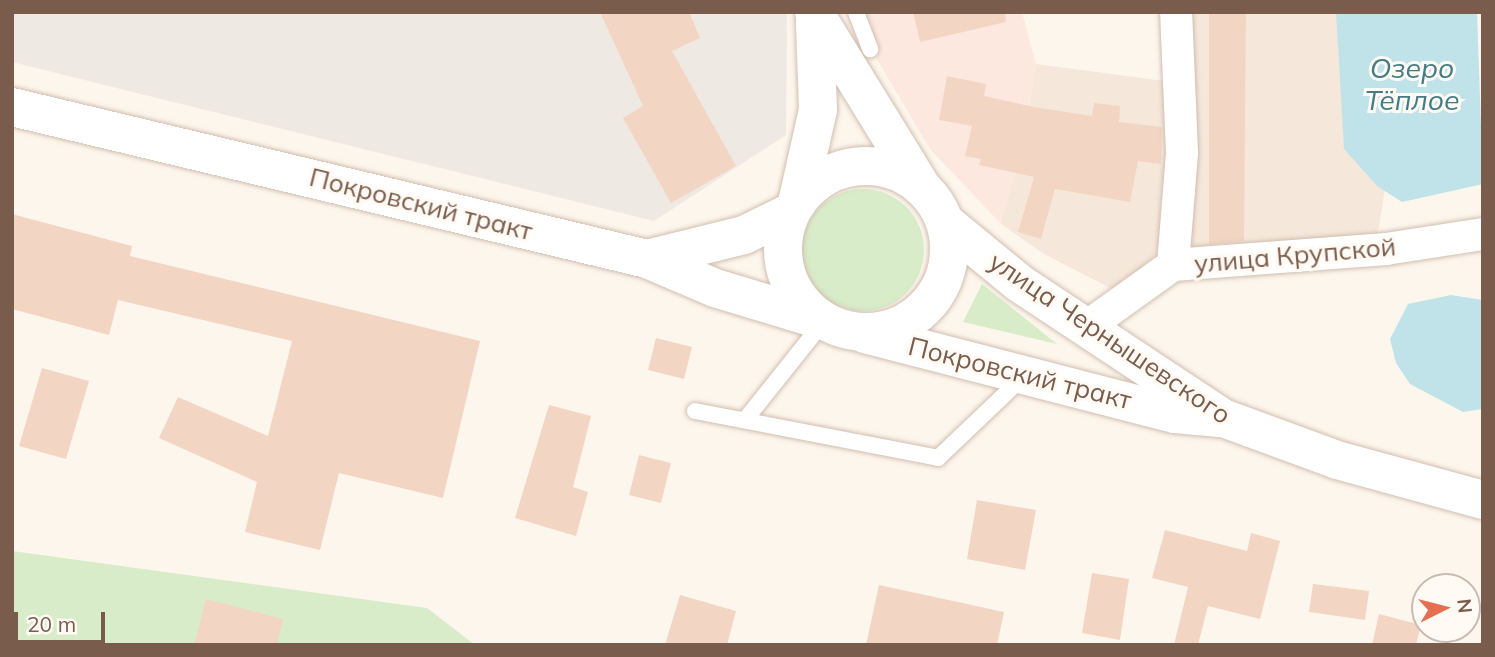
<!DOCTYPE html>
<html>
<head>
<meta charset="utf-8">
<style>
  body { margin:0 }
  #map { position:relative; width:1495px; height:657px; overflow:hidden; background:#fdf6ec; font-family:Mulish,sans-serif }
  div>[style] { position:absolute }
  .residential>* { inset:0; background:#f5e8da }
  .commercial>* { inset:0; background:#fde8e0 }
  .industrial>* { inset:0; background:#efe9e4 }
  .green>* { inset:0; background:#d8ecc9 }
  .round { border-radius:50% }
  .water>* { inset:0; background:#bfe3e8 }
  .building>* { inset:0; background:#f3d5c3 }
  .roads { filter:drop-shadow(0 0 2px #d1beb0) drop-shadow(0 0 2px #d1beb0) }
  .lane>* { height:16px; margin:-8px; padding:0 8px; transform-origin:8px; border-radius:8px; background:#fff }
  .street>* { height:32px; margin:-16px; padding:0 16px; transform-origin:16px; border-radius:16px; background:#fff }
  .secondary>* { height:38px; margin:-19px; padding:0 19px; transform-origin:19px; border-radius:19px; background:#fff }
  .secondary>.ring { margin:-19px; padding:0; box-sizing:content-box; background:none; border:38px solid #fff; border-radius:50% }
  span { translate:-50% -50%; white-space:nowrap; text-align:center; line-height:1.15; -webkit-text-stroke:6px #fffaf3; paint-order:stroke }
  .street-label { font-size:26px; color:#7a5c4d }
  .water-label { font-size:28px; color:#437c86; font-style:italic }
  .frame { position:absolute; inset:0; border:14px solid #7a5c4d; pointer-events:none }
  .north { position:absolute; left:1411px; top:573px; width:70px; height:70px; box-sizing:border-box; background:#fffaf3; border:2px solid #cabbb1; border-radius:50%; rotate:84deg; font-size:19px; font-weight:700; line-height:28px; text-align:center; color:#7a5c4d }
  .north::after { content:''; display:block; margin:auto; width:24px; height:32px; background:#e76f51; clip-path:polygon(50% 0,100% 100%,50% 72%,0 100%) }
  .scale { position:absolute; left:14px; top:612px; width:91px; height:32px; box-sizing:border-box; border:4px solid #7a5c4d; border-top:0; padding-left:9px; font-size:21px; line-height:24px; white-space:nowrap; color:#7a5c4d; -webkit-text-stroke:5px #fffaf3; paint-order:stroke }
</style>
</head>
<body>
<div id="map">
  <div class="residential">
    <div style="clip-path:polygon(1185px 12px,1383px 12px,1387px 177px,1377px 238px,1188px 247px)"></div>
    <div style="clip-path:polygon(1036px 64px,1172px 82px,1163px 248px,1116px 291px,1044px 254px,1000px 223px,1023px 147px)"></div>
  </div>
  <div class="commercial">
    <div style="clip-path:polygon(849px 12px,1022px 12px,1036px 64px,1023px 147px,1000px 223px,930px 149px)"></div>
  </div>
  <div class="industrial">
    <div style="clip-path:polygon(12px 12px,787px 12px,786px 135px,654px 221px,12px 62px)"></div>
  </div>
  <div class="green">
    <div class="round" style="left:802px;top:189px;width:122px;height:122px"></div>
    <div style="clip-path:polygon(982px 284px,1057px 344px,963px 322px)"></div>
    <div style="clip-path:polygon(12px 551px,427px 608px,475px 645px,12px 645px)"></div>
  </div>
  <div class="water">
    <div style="clip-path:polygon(1336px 12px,1477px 12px,1483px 184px,1402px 202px,1377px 186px,1344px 149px)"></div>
    <div style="clip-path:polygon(1451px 295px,1483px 300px,1483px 409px,1463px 412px,1410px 384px,1396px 363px,1390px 339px,1408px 304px)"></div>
  </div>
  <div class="building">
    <div style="clip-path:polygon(600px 12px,689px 12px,700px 38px,672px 51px,736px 166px,671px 203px,623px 118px,643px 106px)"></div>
    <div style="clip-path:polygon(913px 12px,1005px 12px,1006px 22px,920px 42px)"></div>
    <div style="clip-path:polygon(1246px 12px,1244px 241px,1209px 244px,1209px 13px)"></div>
    <div style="clip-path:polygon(947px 76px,986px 84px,984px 96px,1034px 107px,1092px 116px,1094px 103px,1120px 106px,1119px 122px,1162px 127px,1161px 164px,1138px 161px,1130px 202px,1055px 189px,1041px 239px,1018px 232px,1034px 177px,979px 165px,981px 159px,965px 156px,972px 126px,939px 120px)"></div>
    <div style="clip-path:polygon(12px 214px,132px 246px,130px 256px,480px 341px,443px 498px,339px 473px,320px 550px,245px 532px,257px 482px,159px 438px,178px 397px,268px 436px,292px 341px,118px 300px,109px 335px,12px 309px)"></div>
    <div style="clip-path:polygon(656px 338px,692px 347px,684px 379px,648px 370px)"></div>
    <div style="clip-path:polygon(42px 368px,89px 381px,66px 459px,19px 446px)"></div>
    <div style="clip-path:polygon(549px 405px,591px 416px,573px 487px,588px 492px,576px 536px,515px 518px)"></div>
    <div style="clip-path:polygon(639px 455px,671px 463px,661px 503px,629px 495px)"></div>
    <div style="clip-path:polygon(977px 500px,1036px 510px,1025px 570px,967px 559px)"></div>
    <div style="clip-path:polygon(1165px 530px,1247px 551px,1251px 533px,1280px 541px,1260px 619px,1208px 606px,1198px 645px,1174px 645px,1188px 587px,1152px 578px)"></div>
    <div style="clip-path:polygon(1092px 573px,1129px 579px,1120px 640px,1082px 633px)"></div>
    <div style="clip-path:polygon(1313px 584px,1369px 591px,1365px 620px,1309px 612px)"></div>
    <div style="clip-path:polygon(879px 585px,1004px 612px,997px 645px,866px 645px)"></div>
    <div style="clip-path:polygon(680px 595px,736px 611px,727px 645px,665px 645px)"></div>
    <div style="clip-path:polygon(206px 599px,283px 619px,277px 645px,194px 645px)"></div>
    <div style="clip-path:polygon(1379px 614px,1421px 625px,1416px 645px,1372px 645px)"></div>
  </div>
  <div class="roads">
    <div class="lane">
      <div style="left:856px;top:12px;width:40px;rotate:69deg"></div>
      <div style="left:695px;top:411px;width:248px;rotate:10.9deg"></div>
      <div style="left:938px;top:458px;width:117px;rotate:-43.6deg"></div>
      <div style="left:745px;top:420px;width:127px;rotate:-51.4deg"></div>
    </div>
    <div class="street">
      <div style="left:1173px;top:265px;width:112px;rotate:-85.4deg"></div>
      <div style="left:1182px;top:153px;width:141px;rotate:-92.4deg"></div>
      <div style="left:1085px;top:328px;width:108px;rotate:-35.6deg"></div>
      <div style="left:1173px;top:265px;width:214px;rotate:-4.3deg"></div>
      <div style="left:1386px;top:249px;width:98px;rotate:-8.8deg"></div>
    </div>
    <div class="secondary">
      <div style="left:814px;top:12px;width:201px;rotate:58.4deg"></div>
      <div style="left:12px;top:107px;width:653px;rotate:13.46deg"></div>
      <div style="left:647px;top:259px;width:74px;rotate:23.1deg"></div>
      <div style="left:715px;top:288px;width:114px;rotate:16.8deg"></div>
      <div class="ring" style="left:783px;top:166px;width:128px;height:128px"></div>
      <div style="left:797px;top:203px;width:95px;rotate:-77.3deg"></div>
      <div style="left:818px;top:110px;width:88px;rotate:-92deg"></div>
      <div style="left:946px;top:223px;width:94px;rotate:39.4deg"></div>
      <div style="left:1019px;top:283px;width:245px;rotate:33.5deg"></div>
      <div style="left:1223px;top:418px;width:121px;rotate:20.2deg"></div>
      <div style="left:1337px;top:460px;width:151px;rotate:15.3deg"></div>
      <div style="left:647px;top:259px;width:100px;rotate:-13.9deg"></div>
      <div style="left:744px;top:235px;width:50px;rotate:-26.1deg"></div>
      <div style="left:865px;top:334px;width:320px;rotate:14.5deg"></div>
      <div style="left:1175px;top:414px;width:42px;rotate:5.4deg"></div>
    </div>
  </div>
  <div class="street-label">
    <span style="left:421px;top:204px;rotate:14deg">Покровский тракт</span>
    <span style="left:1295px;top:255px;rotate:-5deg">улица Крупской</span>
    <span style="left:1110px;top:338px;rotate:34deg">улица Чернышевского</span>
    <span style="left:1020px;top:373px;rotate:14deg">Покровский тракт</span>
  </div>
  <div class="water-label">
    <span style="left:1412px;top:84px">Озеро<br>Тёплое</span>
  </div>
  <div class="frame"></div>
  <div class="north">N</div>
  <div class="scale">20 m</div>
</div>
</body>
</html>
